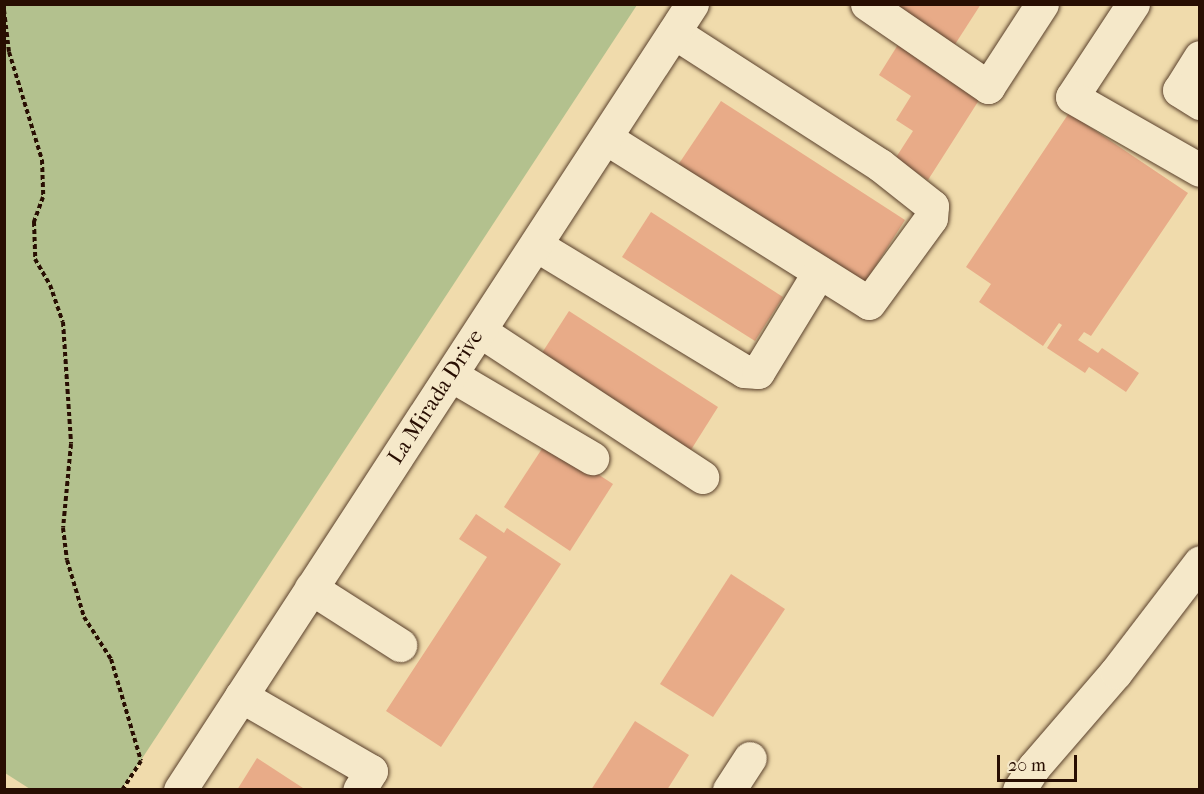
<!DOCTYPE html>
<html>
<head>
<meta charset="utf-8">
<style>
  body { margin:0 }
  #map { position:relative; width:1204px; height:794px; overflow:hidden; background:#f0dbac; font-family:"IM FELL French Canon",serif }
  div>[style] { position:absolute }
  .green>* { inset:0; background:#b3c18e }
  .building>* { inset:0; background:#e8ab88 }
  .path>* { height:4px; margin-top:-2px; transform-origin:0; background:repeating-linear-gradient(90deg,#280e02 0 4.5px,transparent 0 7.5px) }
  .roads { filter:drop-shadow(0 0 2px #5a412c) drop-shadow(0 0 2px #5a412c) }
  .minor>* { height:33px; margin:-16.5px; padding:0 16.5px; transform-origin:16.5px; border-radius:16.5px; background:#f5e8c9 }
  span { translate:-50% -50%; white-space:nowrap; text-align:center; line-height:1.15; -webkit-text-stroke:4.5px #f5e8c9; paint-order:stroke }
  .street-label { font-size:22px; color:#280e02 }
  .frame { position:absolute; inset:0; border:6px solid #280e02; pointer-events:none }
  .scale { position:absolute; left:997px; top:755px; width:80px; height:27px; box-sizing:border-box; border:3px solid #280e02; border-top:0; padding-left:8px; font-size:18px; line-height:21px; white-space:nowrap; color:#280e02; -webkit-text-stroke:4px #f5e8c9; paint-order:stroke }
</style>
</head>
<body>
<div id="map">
  <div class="green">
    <div style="clip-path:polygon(4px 5px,637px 5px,122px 789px,30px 789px,5px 773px)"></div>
  </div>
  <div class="building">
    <div style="clip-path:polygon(884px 4px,981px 4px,952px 49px)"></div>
    <div style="clip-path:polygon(899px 43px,981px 97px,928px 180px,895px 159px,913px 131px,896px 120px,911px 96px,879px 75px)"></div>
    <div style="clip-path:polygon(721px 101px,905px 220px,864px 284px,678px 165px)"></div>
    <div style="clip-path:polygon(1069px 113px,1188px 193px,1091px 336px,1084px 332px,1078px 340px,1098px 353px,1102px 348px,1139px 373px,1126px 392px,1089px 367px,1085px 373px,1047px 348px,1062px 325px,1059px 323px,1043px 346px,979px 302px,991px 284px,966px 267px)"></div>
    <div style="clip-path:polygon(651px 212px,783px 297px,755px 341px,622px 257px)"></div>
    <div style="clip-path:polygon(569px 311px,718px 407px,689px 453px,540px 356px)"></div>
    <div style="clip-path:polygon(547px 441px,613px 484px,570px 551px,504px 507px)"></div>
    <div style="clip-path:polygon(476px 514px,504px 533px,507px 528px,561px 564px,441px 747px,386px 711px,487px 557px,459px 539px)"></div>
    <div style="clip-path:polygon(731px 574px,785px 609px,713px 717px,660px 684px)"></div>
    <div style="clip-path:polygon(635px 721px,689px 755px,667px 790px,591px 790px)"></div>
    <div style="clip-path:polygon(257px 758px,306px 790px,237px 790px)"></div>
  </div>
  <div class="path">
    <div style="left:4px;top:10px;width:42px;rotate:83.2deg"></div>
    <div style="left:9px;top:52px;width:113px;rotate:73deg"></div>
    <div style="left:42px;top:160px;width:37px;rotate:88deg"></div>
    <div style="left:43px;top:197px;width:27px;rotate:110deg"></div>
    <div style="left:34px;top:222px;width:37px;rotate:88deg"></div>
    <div style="left:35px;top:259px;width:30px;rotate:60deg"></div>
    <div style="left:50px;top:285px;width:39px;rotate:71deg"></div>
    <div style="left:63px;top:322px;width:122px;rotate:86.2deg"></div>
    <div style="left:71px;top:444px;width:84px;rotate:95.4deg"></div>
    <div style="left:63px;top:528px;width:32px;rotate:83deg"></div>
    <div style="left:67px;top:560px;width:59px;rotate:73.4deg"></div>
    <div style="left:84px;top:617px;width:50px;rotate:57.3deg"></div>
    <div style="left:111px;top:659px;width:106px;rotate:73.6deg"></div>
    <div style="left:141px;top:761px;width:35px;rotate:123deg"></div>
  </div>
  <div class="roads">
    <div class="minor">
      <div style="left:867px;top:4px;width:147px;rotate:34.4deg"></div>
      <div style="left:988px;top:87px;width:99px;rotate:-57deg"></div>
      <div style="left:1133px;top:4px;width:111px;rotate:123.3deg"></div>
      <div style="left:1072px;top:97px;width:147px;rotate:29.7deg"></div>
      <div style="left:1200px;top:57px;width:39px;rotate:122deg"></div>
      <div style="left:1179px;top:90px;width:25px;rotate:32deg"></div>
      <div style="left:606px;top:138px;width:310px;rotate:32.1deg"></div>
      <div style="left:869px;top:303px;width:105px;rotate:-53.9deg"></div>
      <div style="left:931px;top:218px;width:12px;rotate:-85deg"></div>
      <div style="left:932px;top:206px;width:66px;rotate:-141.7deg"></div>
      <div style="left:880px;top:165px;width:245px;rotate:-147.2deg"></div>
      <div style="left:536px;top:245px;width:243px;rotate:31.2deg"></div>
      <div style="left:744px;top:371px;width:14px;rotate:4deg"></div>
      <div style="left:758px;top:372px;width:117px;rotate:-58.6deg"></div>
      <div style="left:480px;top:331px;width:266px;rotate:33.3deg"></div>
      <div style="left:451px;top:375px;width:164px;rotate:30.5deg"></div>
      <div style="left:311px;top:588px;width:106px;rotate:32.6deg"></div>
      <div style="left:241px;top:696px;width:150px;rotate:30deg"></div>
      <div style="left:371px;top:771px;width:22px;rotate:122deg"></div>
      <div style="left:180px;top:790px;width:938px;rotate:-56.92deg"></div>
      <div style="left:729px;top:790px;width:38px;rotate:-57deg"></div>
      <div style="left:1019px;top:790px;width:27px;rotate:-57deg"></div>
      <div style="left:1034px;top:767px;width:125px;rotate:-49.2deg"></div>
      <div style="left:1116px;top:672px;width:138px;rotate:-52.6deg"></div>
    </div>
  </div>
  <div class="street-label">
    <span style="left:436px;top:397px;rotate:-57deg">La Mirada Drive</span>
  </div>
  <div class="frame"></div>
  <div class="scale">20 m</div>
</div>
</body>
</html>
